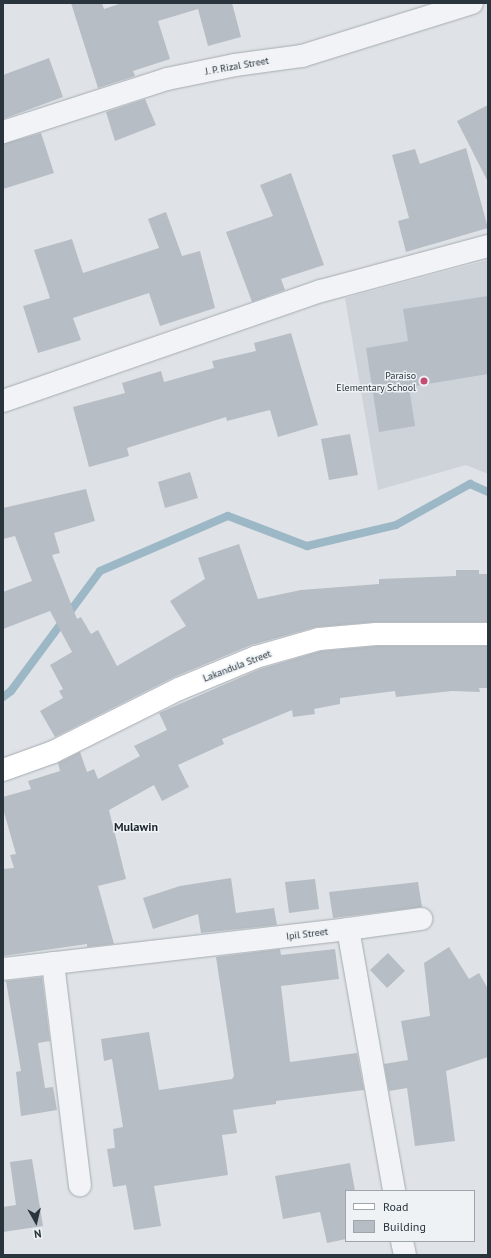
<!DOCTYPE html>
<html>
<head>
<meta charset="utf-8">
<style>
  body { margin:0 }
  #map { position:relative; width:491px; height:1258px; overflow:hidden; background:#dfe3e7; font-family:"PT Sans",sans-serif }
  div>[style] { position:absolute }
  .built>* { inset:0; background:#cdd3d9 }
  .stream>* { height:8px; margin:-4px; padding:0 4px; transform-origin:4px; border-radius:4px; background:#9cb7c5 }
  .building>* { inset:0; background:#b6bdc4 }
  .roads { filter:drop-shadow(0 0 1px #a5abb1) drop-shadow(0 0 1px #a5abb1) }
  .street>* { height:22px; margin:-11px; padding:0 11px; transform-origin:11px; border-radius:11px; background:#f1f3f6 }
  .secondary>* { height:22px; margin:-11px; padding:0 11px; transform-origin:11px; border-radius:11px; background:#fff }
  .dots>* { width:11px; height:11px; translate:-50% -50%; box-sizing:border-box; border:2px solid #eef2f5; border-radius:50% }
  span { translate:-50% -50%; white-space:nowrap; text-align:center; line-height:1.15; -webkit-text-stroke:3px #eef2f5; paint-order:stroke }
  .street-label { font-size:10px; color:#29343d }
  .poi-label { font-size:10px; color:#29343d }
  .right { translate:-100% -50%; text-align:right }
  .quarter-label { font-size:12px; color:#1b242e; font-weight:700 }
  .frame { position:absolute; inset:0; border:4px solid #29343d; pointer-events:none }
  .legend { position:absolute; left:345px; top:1190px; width:130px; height:52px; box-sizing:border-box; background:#eef2f5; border:1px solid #9fa6ab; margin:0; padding:5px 7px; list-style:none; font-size:12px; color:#29343d }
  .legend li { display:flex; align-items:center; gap:8px; height:20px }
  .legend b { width:20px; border:1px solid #9fa6ab }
  .north { position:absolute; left:16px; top:1202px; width:40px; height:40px; -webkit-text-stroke:3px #eef2f5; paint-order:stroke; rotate:172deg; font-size:11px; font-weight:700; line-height:16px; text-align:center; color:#29343d }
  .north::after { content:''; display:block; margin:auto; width:14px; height:18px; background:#29343d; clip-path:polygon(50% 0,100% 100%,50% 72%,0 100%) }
</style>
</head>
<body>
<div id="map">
  <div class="built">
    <div style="clip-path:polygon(488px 260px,488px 474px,466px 465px,378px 490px,345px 298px)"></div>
  </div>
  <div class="stream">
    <div style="left:3px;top:697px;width:10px;rotate:-37deg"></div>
    <div style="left:11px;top:691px;width:149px;rotate:-53.4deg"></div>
    <div style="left:100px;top:571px;width:139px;rotate:-23.3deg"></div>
    <div style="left:228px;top:516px;width:85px;rotate:20.8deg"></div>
    <div style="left:307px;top:546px;width:91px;rotate:-13.3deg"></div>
    <div style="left:396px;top:525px;width:85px;rotate:-29deg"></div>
    <div style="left:470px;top:484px;width:20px;rotate:24deg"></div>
  </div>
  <div class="building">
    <div style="clip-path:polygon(71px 3px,102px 3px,104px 9px,122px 3px,232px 3px,241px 37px,208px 46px,198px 9px,158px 21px,170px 59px,133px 71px,135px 76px,98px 88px)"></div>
    <div style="clip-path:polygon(49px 58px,63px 97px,3px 119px,3px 75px)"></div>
    <div style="clip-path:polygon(145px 99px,156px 125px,115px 141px,106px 112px)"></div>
    <div style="clip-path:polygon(488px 105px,488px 182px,457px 121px)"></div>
    <div style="clip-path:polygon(41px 133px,54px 173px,3px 189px,3px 144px)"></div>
    <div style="clip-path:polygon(466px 148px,488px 228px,406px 252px,398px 221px,409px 218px,392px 155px,415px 149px,420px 164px)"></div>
    <div style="clip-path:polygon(291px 173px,324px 265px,281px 279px,285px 290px,252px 302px,226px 232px,273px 216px,260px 185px)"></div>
    <div style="clip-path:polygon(166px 212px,182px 256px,200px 251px,215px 308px,160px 326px,149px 293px,73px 318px,81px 340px,38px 353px,23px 306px,50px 298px,34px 250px,72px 239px,83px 273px,159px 248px,148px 219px)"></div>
    <div style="clip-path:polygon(488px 296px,488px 374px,409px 387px,415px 426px,379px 432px,366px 348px,408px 341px,403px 309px)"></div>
    <div style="clip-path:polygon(291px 333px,318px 425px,278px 437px,270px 410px,227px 421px,226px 417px,127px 448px,129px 456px,89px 467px,73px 407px,125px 393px,122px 383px,161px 371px,164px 382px,214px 368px,212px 361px,256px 351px,254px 343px)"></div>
    <div style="clip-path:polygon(350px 434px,358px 475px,329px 480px,321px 439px)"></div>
    <div style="clip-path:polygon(190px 472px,198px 498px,165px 508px,158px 482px)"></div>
    <div style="clip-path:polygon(86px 489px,95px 521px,54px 533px,60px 553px,52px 555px,77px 619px,81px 617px,91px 634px,98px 630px,117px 666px,186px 626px,170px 601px,205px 579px,198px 558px,239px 544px,258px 599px,301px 590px,379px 584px,379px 579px,456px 576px,456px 570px,479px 570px,479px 574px,488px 574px,488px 622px,376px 622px,316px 627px,251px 645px,174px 677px,55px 737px,40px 711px,63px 698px,59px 691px,63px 689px,50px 665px,72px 652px,50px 611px,3px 629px,3px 592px,32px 581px,15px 536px,3px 539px,3px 508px)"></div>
    <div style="clip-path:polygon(377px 646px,488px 646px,488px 688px,479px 688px,480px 692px,452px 691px,396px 697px,395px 691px,340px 698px,340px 704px,314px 709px,315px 714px,293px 717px,292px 710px,222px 739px,224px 744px,178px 765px,189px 787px,162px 801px,154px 785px,109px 810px,126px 879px,98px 886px,114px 944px,87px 947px,87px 944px,3px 956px,3px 869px,14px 868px,10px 855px,16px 854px,3px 809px,3px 797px,31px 789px,28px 781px,60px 771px,58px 763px,80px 752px,87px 772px,94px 769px,98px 779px,140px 756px,134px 746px,167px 730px,159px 713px,260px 669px,321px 651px)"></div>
    <div style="clip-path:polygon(231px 878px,236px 913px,274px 908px,277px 925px,201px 933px,198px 914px,153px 929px,143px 898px,180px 886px)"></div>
    <div style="clip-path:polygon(315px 879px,319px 909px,289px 913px,285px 882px)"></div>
    <div style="clip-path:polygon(418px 882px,422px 907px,333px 918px,329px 892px)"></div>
    <div style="clip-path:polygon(449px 947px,469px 979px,479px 973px,488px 989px,488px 1057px,446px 1071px,455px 1141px,415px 1146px,407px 1088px,389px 1091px,384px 1064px,408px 1060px,401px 1021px,430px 1016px,424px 963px)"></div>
    <div style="clip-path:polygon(280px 949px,281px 955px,335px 949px,339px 979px,281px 986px,290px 1062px,357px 1053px,364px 1090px,276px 1101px,276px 1104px,233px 1110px,237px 1133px,222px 1135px,228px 1175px,154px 1186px,161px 1226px,134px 1230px,126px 1185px,113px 1187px,107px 1149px,115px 1148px,113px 1129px,123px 1127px,112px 1059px,104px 1061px,101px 1039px,149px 1032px,159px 1090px,232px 1079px,234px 1076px,216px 957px)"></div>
    <div style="clip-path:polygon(388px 953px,405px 971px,387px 988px,370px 970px)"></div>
    <div style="clip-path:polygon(42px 977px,50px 1041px,38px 1043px,45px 1088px,53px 1087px,57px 1110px,21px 1116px,16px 1072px,21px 1071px,6px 981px)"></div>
    <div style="clip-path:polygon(32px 1159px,43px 1226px,3px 1232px,3px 1207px,16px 1205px,10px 1162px)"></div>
    <div style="clip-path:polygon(350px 1163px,355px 1191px,346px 1191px,346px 1239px,327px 1243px,320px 1212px,283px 1219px,275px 1176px)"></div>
  </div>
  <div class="roads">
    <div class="street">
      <div style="left:3px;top:132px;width:172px;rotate:-17.9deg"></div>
      <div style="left:167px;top:79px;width:69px;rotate:-11.6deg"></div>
      <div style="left:235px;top:65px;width:68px;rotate:-7.7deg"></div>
      <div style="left:302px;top:56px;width:178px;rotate:-17.3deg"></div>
      <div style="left:3px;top:401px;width:336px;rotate:-19.1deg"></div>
      <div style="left:321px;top:291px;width:173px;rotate:-15.1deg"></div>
      <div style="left:348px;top:929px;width:74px;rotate:-7.8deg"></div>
      <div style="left:53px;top:963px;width:224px;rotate:83.1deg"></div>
      <div style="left:3px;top:969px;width:347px;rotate:-6.6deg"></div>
      <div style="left:348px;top:929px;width:266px;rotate:80deg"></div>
      <div style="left:402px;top:1241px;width:14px;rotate:78deg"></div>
    </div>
    <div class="secondary">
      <div style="left:3px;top:770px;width:53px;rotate:-19.8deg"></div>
      <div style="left:53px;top:752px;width:141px;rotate:-26.6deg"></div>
      <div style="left:179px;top:689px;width:83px;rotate:-22.6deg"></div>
      <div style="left:256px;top:657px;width:66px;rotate:-15.9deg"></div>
      <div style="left:319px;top:639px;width:57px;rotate:-5deg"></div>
      <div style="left:376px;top:634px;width:112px"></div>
    </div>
  </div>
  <div class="dots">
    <div style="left:424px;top:381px;background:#c54b71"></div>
  </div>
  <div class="street-label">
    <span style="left:237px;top:66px;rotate:-10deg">J. P. Rizal Street</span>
    <span style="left:237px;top:666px;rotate:-21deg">Lakandula Street</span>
    <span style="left:307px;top:934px;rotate:-7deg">Ipil Street</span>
  </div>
  <div class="poi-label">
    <span class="right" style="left:416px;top:381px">Paraiso<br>Elementary School</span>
  </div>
  <div class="quarter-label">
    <span style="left:136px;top:827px">Mulawin</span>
  </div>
  <div class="frame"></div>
  <ul class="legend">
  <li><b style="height:5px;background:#fff"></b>Road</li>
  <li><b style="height:11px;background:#b6bdc4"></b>Building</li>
  </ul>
  <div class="north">N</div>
</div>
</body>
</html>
